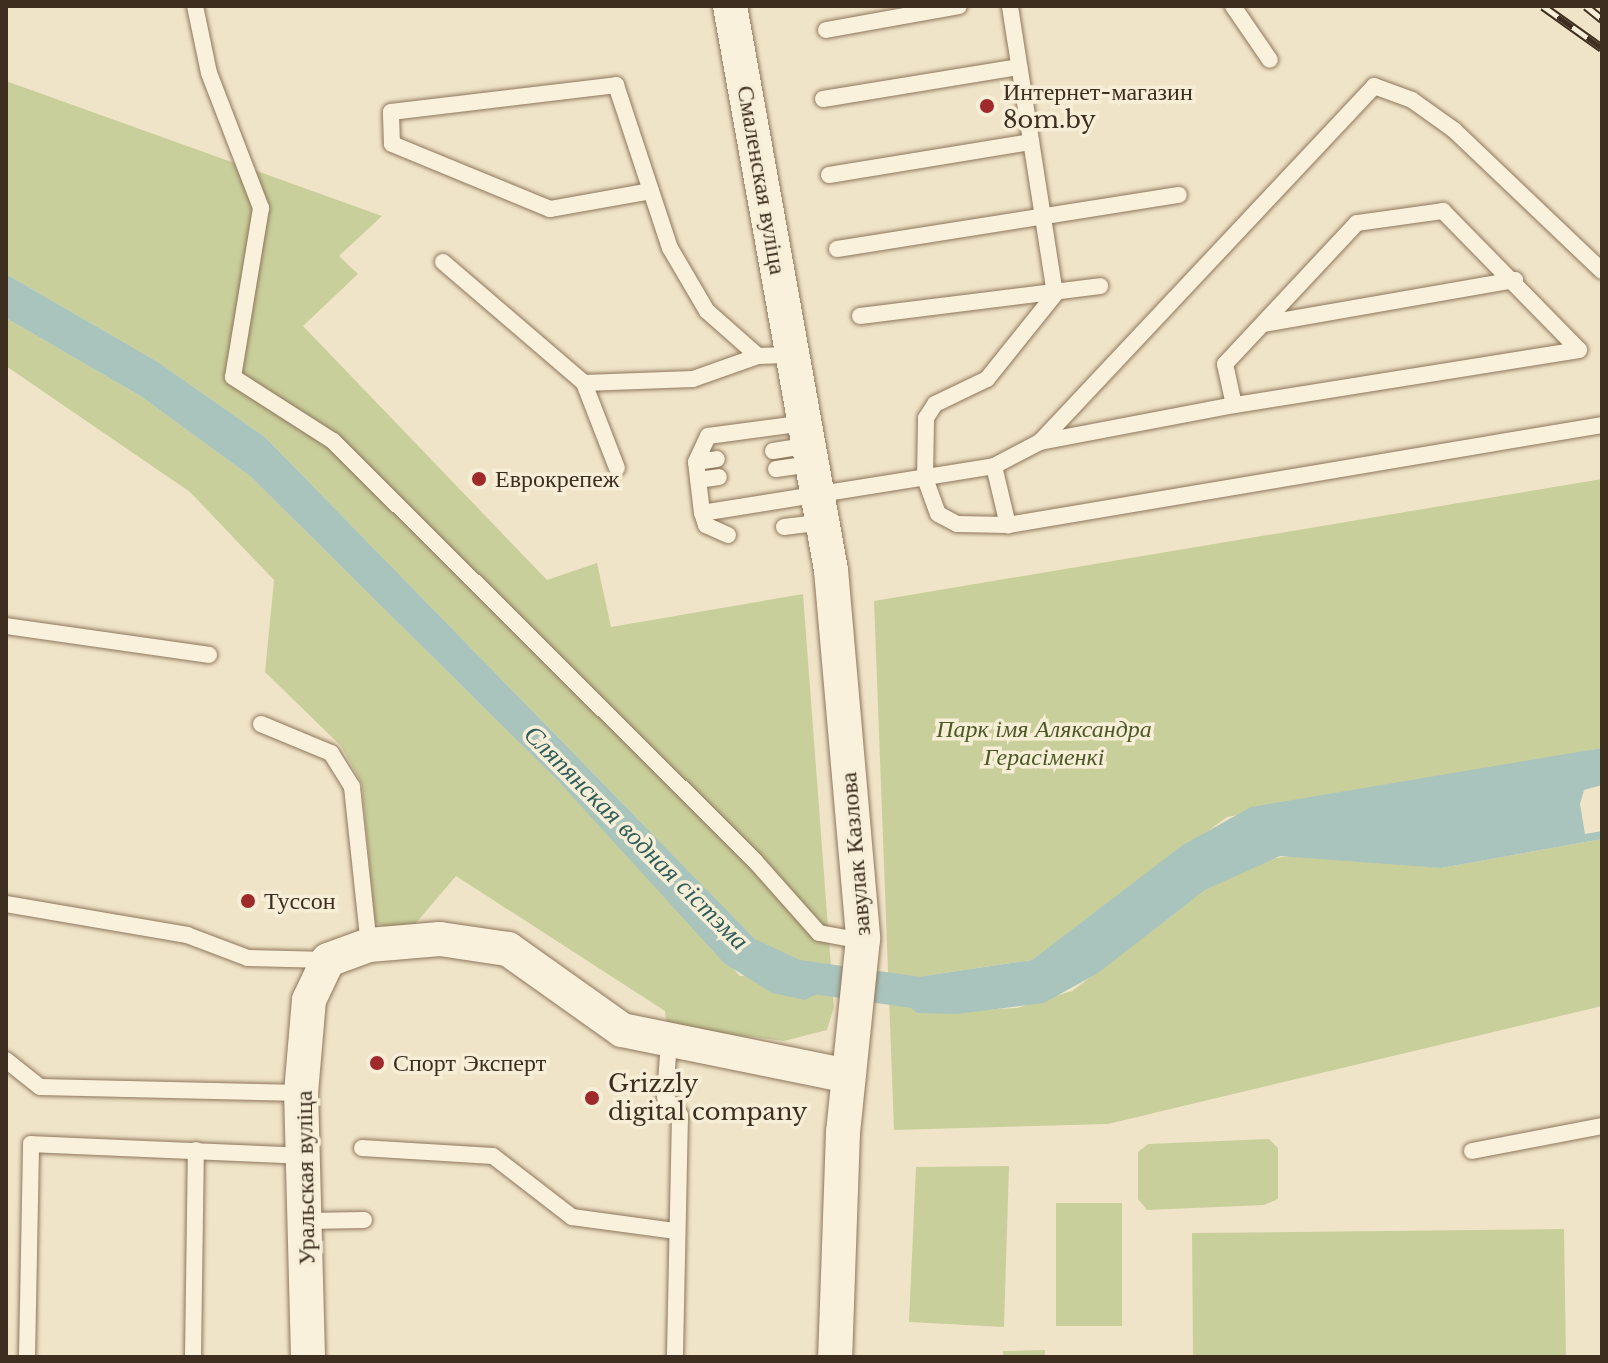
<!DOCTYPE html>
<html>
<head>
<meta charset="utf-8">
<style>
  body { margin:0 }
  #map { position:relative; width:1608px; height:1363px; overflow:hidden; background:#f0e4c8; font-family:"Libre Baskerville",serif }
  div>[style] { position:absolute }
  .green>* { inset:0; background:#c9cf9b }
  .water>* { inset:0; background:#a9c4bc }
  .canal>* { height:32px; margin:-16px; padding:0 16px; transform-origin:16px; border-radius:16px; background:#a9c4bc }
  .roads { filter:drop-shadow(0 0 2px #8d765c) drop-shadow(0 0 2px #8d765c) }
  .lane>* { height:16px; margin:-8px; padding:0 8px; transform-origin:8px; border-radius:8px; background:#faf1dc }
  .street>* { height:34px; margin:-17px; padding:0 17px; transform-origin:17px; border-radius:17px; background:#faf1dc }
  .rail>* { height:9px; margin-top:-4.5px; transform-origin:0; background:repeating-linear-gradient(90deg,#f7eed8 0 18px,#3d2e20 0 36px); box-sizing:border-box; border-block:2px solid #3d2e20 }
  .dots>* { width:22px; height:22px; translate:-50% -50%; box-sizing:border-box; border:4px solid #f7eed8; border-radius:50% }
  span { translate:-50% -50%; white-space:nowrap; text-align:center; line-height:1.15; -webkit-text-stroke:7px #f7eed8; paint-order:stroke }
  .poi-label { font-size:24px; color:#3d2e20 }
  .left { translate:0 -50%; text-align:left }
  .street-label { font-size:24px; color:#3d2e20 }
  .park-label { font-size:24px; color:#4d5a26; font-style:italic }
  .water-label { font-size:26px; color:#2f5d5a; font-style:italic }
  .frame { position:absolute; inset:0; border:8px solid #3d2e20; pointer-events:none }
</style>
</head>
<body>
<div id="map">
  <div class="green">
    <div style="clip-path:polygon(6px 81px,382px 216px,339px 256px,358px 274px,303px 326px,547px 580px,597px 563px,611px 627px,803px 594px,834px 1007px,827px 1030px,784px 1041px,667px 1026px,665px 1011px,456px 876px,404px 937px,375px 922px,362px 784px,341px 746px,265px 672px,274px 580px,190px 492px,6px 366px,6px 318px,142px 397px,251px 477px,559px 782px,740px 976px,825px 977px,755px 939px,265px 437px,158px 362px,6px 274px)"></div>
    <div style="clip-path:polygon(1602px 479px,1602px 748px,1227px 817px,1032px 960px,924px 976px,917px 1013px,1017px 1008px,1072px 991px,1205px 890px,1256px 861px,1303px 854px,1441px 868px,1602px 839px,1602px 1006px,1108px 1124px,894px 1130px,874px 601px)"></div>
    <div style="clip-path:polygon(1269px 1139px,1278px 1148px,1278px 1199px,1264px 1205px,1147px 1210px,1138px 1199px,1138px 1152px,1148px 1144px)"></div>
    <div style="clip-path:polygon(1009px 1166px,1004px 1327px,909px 1322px,916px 1167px)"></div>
    <div style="clip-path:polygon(1056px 1203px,1122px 1203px,1122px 1326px,1056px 1326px)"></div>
    <div style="clip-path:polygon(1564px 1229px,1566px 1357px,1193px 1357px,1192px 1233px)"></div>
    <div style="clip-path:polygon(1045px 1350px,1045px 1357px,1003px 1357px,1003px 1351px)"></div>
  </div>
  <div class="water">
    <div style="clip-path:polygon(6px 274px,158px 362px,265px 437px,755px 939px,823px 971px,823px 991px,805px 1000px,772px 993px,724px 963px,559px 782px,251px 477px,142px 397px,6px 318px)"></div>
    <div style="clip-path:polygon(1602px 748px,1602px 785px,1584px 790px,1580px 804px,1585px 834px,1602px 831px,1602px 839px,1441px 868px,1280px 856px,1205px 890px,1098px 973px,1044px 1003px,957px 1014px,917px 1013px,905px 1003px,908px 985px,924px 976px,1032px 960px,1183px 845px,1251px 807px)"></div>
  </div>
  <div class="canal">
    <div style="left:785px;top:974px;width:166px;rotate:8deg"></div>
  </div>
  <div class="roads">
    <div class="lane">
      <div style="left:195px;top:6px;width:68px;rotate:78.2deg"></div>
      <div style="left:209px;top:73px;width:145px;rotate:68.9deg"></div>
      <div style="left:261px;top:208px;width:171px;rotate:99.4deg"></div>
      <div style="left:233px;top:377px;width:119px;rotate:32.6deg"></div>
      <div style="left:333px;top:441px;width:595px;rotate:44.86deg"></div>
      <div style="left:755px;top:861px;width:96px;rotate:48.4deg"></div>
      <div style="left:819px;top:933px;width:45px;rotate:10.3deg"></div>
      <div style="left:1233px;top:6px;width:65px;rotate:55.6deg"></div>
      <div style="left:826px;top:30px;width:135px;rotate:-10.2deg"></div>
      <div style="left:823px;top:99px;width:199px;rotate:-9.3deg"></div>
      <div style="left:829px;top:175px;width:205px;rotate:-9.3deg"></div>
      <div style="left:651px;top:191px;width:103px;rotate:169.9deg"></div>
      <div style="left:550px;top:209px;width:171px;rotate:-157.6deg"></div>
      <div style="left:392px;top:144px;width:32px;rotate:-92deg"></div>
      <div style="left:391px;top:112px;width:227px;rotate:-6.8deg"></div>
      <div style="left:616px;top:85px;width:172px;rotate:71.7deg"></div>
      <div style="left:670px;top:248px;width:73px;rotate:59.6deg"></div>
      <div style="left:707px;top:311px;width:68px;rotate:41.4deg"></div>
      <div style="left:758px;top:356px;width:35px;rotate:-2deg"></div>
      <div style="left:1443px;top:211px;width:194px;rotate:45.6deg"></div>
      <div style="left:1579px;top:350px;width:349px;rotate:170.9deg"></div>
      <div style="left:1234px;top:405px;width:42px;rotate:-102.4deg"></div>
      <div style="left:1225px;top:364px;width:193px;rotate:-46.9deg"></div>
      <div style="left:1357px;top:223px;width:87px;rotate:-7.9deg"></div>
      <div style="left:837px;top:249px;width:346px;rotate:-9deg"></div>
      <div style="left:443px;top:262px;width:186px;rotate:40.6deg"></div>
      <div style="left:584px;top:383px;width:109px;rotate:-2.1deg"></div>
      <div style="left:693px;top:379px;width:69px;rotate:-19.5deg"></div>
      <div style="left:860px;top:316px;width:242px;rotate:-7.1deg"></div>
      <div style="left:1263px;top:324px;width:256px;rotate:-9.9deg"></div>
      <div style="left:584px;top:383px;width:91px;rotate:68.8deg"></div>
      <div style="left:1040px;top:442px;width:197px;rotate:-10.8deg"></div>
      <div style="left:773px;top:451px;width:36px;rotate:-9deg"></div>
      <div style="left:696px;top:462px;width:21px;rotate:-8deg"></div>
      <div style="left:994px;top:466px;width:61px;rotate:76.7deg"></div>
      <div style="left:1008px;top:525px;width:602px;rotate:-9.56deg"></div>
      <div style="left:776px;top:469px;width:36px;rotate:-8deg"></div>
      <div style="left:698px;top:480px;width:21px;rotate:-8deg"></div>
      <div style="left:702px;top:513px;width:296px;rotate:-9.1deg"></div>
      <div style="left:994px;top:466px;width:52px;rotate:-27.6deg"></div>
      <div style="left:1040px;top:442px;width:488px;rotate:-46.8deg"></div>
      <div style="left:1374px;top:86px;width:40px;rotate:20.2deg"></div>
      <div style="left:1412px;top:100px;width:52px;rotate:35.5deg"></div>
      <div style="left:1454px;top:130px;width:204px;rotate:43.6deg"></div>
      <div style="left:1008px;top:525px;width:51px;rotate:-178.9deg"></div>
      <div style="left:957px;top:524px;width:21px;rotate:-152deg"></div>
      <div style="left:938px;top:514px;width:38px;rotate:-110deg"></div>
      <div style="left:925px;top:478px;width:60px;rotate:-89deg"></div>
      <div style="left:926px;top:418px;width:17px;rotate:-57deg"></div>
      <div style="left:935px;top:404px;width:58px;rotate:-25.7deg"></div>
      <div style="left:987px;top:379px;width:109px;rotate:-51.3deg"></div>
      <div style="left:1055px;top:294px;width:291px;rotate:-98.9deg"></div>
      <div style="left:784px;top:527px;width:38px;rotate:-7deg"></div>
      <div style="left:728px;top:535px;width:24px;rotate:-156deg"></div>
      <div style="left:706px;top:525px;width:13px;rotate:-108deg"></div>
      <div style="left:702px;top:513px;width:51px;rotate:-96.7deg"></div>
      <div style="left:696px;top:462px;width:29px;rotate:-65deg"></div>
      <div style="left:708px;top:436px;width:99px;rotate:-7.6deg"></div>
      <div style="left:6px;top:626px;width:205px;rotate:8.1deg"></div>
      <div style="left:261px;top:724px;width:76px;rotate:22.5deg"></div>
      <div style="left:331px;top:753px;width:40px;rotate:58deg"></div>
      <div style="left:352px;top:787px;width:159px;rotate:83.9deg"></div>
      <div style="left:6px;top:904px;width:184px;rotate:9.7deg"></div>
      <div style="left:187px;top:935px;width:65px;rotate:20.7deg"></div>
      <div style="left:248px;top:958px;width:80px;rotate:1.4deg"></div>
      <div style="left:669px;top:1041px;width:56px;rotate:94.1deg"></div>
      <div style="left:665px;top:1097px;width:23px;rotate:50deg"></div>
      <div style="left:680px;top:1115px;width:242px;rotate:91.2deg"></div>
      <div style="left:6px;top:1060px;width:43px;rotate:38.5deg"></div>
      <div style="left:40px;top:1087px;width:261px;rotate:1.3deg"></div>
      <div style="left:362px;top:1148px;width:131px;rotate:3.5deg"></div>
      <div style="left:493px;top:1156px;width:100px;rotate:37.7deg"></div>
      <div style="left:572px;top:1217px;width:105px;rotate:7.7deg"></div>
      <div style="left:1472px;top:1151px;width:132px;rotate:-10.9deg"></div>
      <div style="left:306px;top:1221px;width:58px;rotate:-1deg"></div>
      <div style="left:27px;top:1357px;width:213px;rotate:-88.9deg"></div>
      <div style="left:31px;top:1144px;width:274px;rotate:2.5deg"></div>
      <div style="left:193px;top:1357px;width:207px;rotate:-89.2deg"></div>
    </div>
    <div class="street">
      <div style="left:730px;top:6px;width:573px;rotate:79.85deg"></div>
      <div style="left:831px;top:570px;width:370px;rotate:85deg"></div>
      <div style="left:863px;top:939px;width:194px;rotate:95.9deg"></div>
      <div style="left:843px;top:1132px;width:225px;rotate:92deg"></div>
      <div style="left:308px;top:1357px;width:264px;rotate:-91.5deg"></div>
      <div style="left:301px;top:1093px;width:93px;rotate:-85.1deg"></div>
      <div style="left:309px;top:1000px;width:44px;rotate:-64.6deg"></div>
      <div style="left:328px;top:960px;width:44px;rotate:-20.1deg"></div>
      <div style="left:369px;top:945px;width:71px;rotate:-4.8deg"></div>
      <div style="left:440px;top:939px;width:69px;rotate:8.4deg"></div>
      <div style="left:508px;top:949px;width:140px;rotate:35.4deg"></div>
      <div style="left:622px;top:1030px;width:231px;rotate:11.5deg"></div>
    </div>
  </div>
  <div class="rail">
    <div style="left:1543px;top:6px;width:72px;rotate:35.4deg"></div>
    <div style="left:1586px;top:6px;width:21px;rotate:39deg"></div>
  </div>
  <div class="dots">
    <div style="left:987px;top:106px;background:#9e2a2b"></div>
    <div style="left:479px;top:479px;background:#9e2a2b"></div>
    <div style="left:248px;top:901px;background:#9e2a2b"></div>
    <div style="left:377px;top:1063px;background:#9e2a2b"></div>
    <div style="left:592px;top:1098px;background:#9e2a2b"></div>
  </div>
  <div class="poi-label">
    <span class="left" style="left:1003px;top:106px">Интернет-магазин<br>8om.by</span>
    <span class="left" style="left:495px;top:479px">Еврокрепеж</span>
    <span class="left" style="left:264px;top:901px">Туссон</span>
    <span class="left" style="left:393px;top:1063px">Спорт Эксперт</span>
    <span class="left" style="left:608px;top:1098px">Grizzly<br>digital company</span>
  </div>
  <div class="street-label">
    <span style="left:762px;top:180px;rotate:80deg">Смаленская вуліца</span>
    <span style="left:855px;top:854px;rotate:-95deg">завулак Казлова</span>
    <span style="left:305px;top:1178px;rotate:-91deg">Уральская вуліца</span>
  </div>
  <div class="park-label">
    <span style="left:1044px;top:743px">Парк імя Аляксандра<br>Герасіменкі</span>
  </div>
  <div class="water-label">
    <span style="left:636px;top:838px;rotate:45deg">Сляпянская водная сістэма</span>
  </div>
  <div class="frame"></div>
</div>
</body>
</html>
